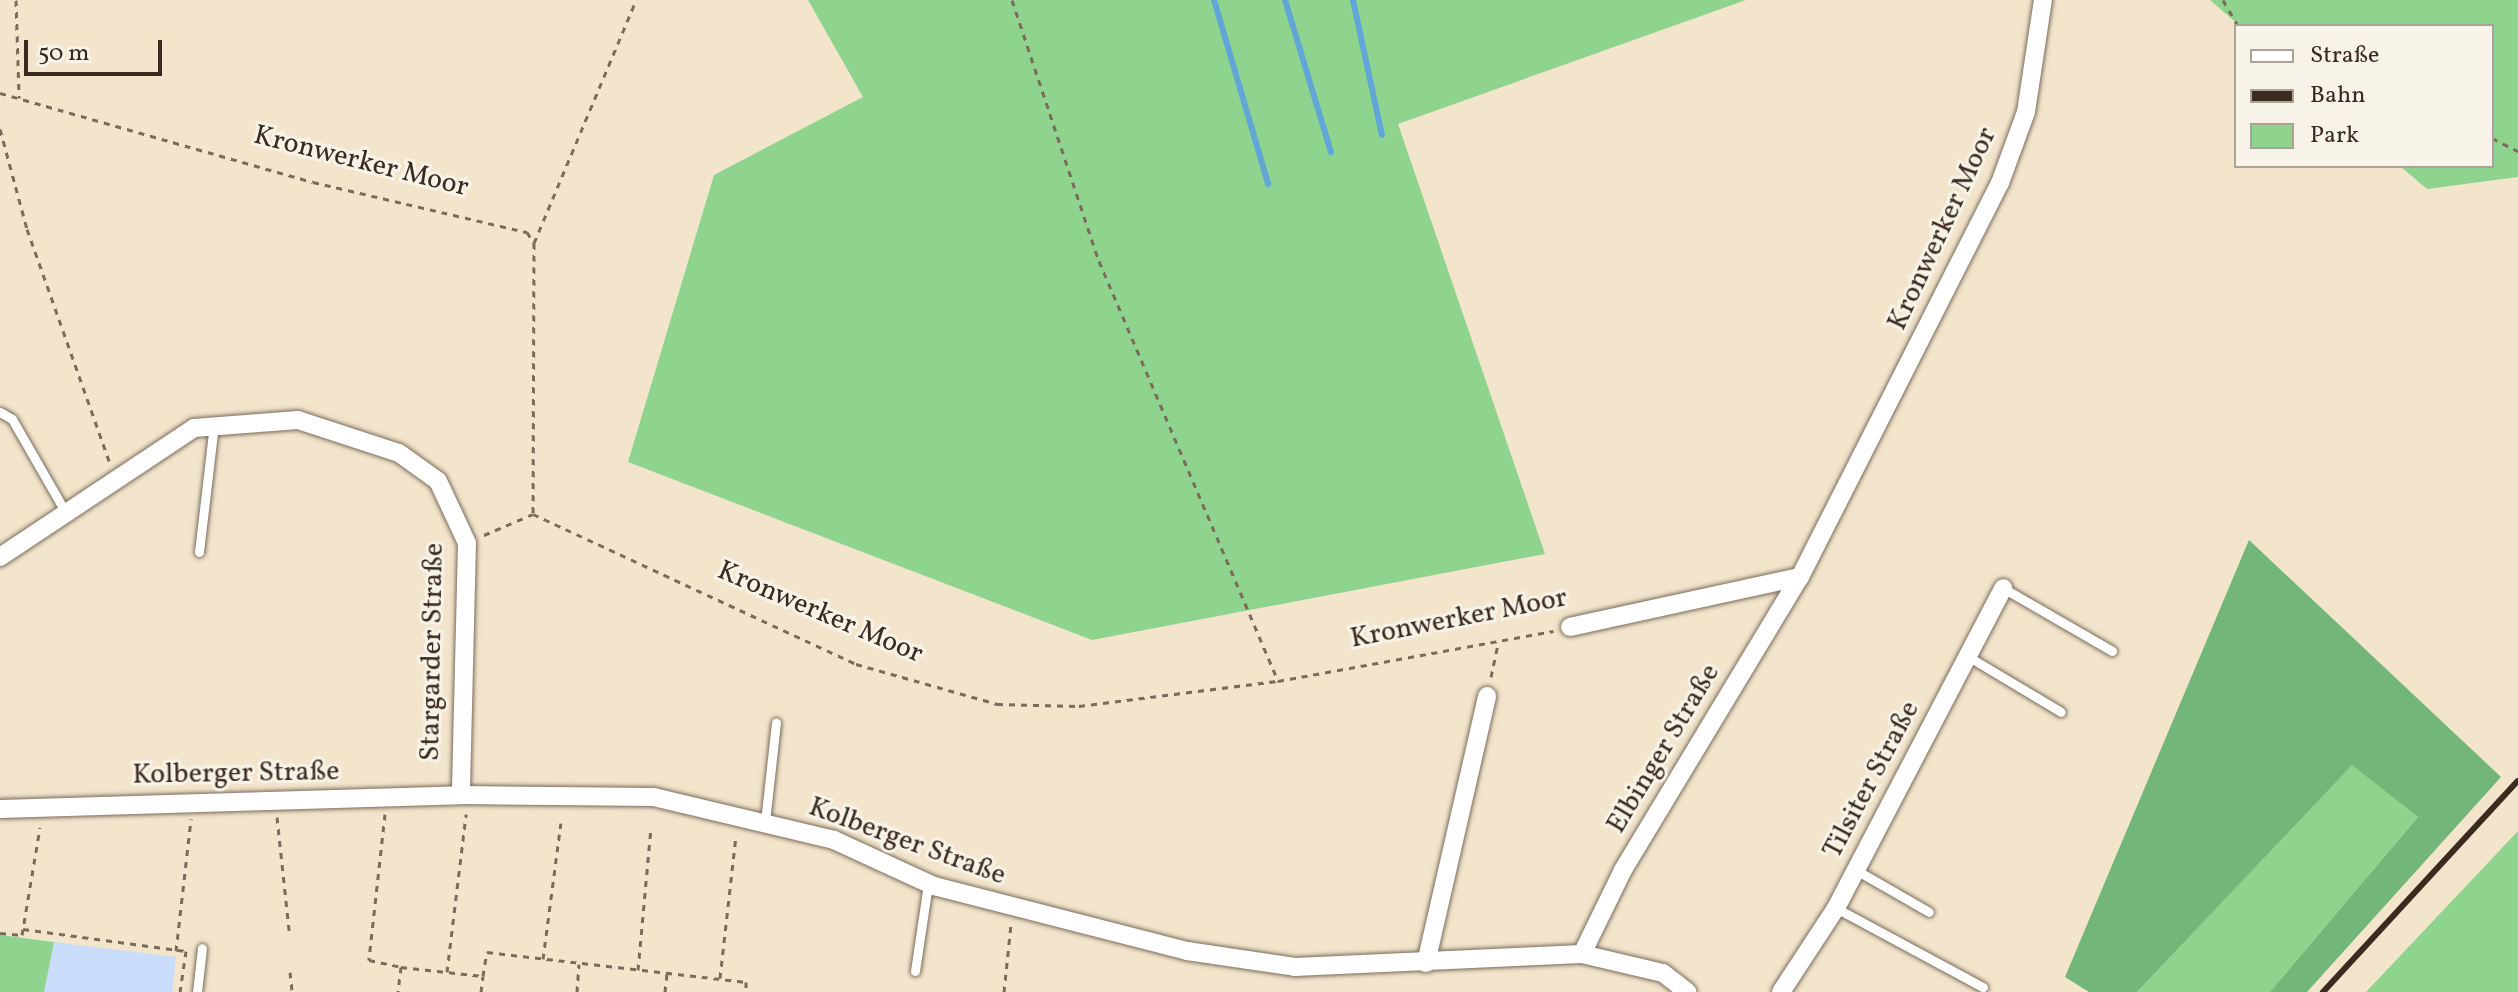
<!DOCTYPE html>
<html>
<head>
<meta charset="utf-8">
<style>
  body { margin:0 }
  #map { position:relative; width:2518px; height:992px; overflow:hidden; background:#f2e5cc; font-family:Vollkorn,serif }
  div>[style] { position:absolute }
  .built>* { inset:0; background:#c9dcf9 }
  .green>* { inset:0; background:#8ed48e }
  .forest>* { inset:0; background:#72b679 }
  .stream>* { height:6px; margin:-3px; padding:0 3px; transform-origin:3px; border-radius:3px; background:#61a6d6 }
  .path>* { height:3px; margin-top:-1.5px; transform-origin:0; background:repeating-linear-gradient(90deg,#7b6b5b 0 6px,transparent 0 12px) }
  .roads { filter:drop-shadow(0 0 2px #7b6b5b) drop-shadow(0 0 2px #7b6b5b) }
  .lane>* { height:9px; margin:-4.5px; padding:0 4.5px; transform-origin:4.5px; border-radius:4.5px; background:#fff }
  .street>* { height:18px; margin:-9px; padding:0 9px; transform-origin:9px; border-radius:9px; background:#fff }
  .rail>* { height:6px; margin:-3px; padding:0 3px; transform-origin:3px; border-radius:3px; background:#3b2a1e }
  span { translate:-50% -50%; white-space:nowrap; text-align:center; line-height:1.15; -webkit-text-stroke:6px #f7f3e8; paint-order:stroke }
  .street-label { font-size:28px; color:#3b2a1e }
  .legend { position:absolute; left:2234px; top:24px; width:260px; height:144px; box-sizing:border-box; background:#f7f3e8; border:2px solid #aca397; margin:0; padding:10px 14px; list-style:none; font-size:24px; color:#3b2a1e }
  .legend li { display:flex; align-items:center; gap:16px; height:40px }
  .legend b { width:40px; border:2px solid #aca397 }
  .scale { position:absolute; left:24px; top:40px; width:138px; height:36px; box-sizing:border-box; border:4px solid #3b2a1e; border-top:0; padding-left:10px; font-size:24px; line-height:28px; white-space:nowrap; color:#3b2a1e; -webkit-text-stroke:6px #f7f3e8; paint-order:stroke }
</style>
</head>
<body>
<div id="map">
  <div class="built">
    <div style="clip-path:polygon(54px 942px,176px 957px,172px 992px,44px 992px)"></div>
  </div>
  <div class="green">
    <div style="clip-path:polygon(808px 0,1746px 0,1398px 124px,1545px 554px,1092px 640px,628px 462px,714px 175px,863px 97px)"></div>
    <div style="clip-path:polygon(2210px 0,2518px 0,2518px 177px,2427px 189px,2400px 166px,2492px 166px,2492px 26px,2240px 26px)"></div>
    <div style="clip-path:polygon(2352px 764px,2418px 817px,2270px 992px,2137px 992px)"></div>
    <div style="clip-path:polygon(2518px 831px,2518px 992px,2366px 992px)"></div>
    <div style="clip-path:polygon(0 935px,54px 942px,44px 992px,0 992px)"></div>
  </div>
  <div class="forest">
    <div style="clip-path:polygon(2249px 540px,2501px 777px,2307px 992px,2270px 992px,2418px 817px,2352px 765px,2137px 992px,2089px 992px,2065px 977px)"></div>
  </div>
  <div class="stream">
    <div style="left:1214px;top:0;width:192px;rotate:73.6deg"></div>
    <div style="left:1285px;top:0;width:159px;rotate:73.2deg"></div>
    <div style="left:1353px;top:0;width:138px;rotate:77.9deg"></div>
  </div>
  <div class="path">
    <div style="left:16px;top:0;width:98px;rotate:88.2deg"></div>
    <div style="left:1012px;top:0;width:275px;rotate:71.6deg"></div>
    <div style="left:1099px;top:261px;width:457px;rotate:66.9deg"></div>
    <div style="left:2223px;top:0;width:30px;rotate:60deg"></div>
    <div style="left:0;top:93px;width:325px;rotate:15.9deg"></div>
    <div style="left:313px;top:182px;width:220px;rotate:13.2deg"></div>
    <div style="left:527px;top:232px;width:13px;rotate:58deg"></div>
    <div style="left:534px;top:243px;width:270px;rotate:90.2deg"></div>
    <div style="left:0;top:129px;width:104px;rotate:74.9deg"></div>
    <div style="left:27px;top:229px;width:249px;rotate:70.5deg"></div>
    <div style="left:2492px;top:138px;width:29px;rotate:27deg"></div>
    <div style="left:534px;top:243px;width:264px;rotate:-67.2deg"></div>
    <div style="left:484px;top:535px;width:53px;rotate:-23.2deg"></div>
    <div style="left:533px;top:514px;width:356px;rotate:24.9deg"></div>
    <div style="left:856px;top:664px;width:147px;rotate:15.8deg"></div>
    <div style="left:997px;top:704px;width:82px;rotate:1.4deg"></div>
    <div style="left:1079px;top:706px;width:201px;rotate:-7.2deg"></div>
    <div style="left:1278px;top:681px;width:280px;rotate:-10.3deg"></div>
    <div style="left:1491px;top:677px;width:33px;rotate:-78deg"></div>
    <div style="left:385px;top:814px;width:147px;rotate:96.3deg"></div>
    <div style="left:369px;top:960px;width:33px;rotate:12deg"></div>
    <div style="left:401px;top:967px;width:25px;rotate:97deg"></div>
    <div style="left:277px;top:817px;width:114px;rotate:83.9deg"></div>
    <div style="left:23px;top:929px;width:164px;rotate:7.7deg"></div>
    <div style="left:186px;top:951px;width:41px;rotate:98.3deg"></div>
    <div style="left:0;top:933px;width:22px;rotate:5deg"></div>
    <div style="left:22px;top:935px;width:109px;rotate:-80.5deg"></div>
    <div style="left:176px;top:951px;width:133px;rotate:-83.5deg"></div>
    <div style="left:543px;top:959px;width:137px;rotate:-82.5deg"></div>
    <div style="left:401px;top:967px;width:82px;rotate:6.3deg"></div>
    <div style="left:483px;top:976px;width:24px;rotate:-81deg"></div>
    <div style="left:487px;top:952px;width:261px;rotate:6.6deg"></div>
    <div style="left:746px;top:982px;width:10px;rotate:90deg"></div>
    <div style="left:638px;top:970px;width:143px;rotate:-84.8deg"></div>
    <div style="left:290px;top:972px;width:20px;rotate:84deg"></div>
    <div style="left:447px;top:972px;width:159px;rotate:-83.1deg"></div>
    <div style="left:720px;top:978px;width:144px;rotate:-83.6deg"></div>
    <div style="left:481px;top:992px;width:16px;rotate:-83deg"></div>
    <div style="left:577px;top:992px;width:28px;rotate:-86deg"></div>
    <div style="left:665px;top:992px;width:19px;rotate:-84deg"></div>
    <div style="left:1004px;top:992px;width:68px;rotate:-84.1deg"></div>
  </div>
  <div class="roads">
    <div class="lane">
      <div style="left:0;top:412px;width:14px;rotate:30deg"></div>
      <div style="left:12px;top:419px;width:106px;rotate:60.1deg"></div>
      <div style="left:199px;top:552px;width:129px;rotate:-83.3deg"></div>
      <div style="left:2003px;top:588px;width:126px;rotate:30deg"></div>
      <div style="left:1969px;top:657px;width:107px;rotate:30.9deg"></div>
      <div style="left:765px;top:822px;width:100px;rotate:-83.7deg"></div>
      <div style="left:1856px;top:870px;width:84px;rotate:29.9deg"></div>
      <div style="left:1836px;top:908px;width:167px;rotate:28.3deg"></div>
      <div style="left:915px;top:971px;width:88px;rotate:-81.5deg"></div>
      <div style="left:197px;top:992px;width:44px;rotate:-83.5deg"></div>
    </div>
    <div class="street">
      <div style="left:0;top:557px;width:233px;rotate:-33.6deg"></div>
      <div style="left:194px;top:428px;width:104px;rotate:-4.4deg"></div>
      <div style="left:298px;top:420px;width:106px;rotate:18.1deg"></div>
      <div style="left:399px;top:453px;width:48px;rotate:35.7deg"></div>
      <div style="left:438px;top:481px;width:68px;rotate:64.9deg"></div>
      <div style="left:467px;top:543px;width:252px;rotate:91.4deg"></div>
      <div style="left:1570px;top:627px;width:235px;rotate:-12.3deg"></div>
      <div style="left:0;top:809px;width:461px;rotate:-1.7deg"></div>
      <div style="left:461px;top:795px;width:193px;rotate:0.6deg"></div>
      <div style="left:654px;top:797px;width:185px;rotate:13.4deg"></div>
      <div style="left:834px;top:840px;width:110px;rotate:24.7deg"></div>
      <div style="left:934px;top:886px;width:261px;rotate:14.4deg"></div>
      <div style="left:1187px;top:951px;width:109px;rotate:8.4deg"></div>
      <div style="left:1295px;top:967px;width:287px;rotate:-2.6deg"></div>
      <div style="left:1582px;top:954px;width:83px;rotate:13.2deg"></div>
      <div style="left:1663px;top:973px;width:31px;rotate:38deg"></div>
      <div style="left:1582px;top:954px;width:93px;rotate:-64deg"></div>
      <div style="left:1623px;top:870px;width:342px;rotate:-58.9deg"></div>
      <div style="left:1800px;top:577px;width:442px;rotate:-63.1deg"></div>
      <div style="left:2000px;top:183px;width:76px;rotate:-69.9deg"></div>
      <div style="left:2026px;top:112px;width:113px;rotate:-81.4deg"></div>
      <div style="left:1426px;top:963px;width:274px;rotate:-77.1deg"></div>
      <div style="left:1781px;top:992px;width:100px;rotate:-56.8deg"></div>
      <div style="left:1836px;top:908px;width:361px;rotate:-62.4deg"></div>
    </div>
  </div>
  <div class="rail">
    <div style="left:2323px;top:992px;width:287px;rotate:-47.3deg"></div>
  </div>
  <div class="street-label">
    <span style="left:361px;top:162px;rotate:14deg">Kronwerker Moor</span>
    <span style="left:1943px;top:229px;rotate:-65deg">Kronwerker Moor</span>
    <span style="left:820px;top:613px;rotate:23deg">Kronwerker Moor</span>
    <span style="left:1459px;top:619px;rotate:-11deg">Kronwerker Moor</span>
    <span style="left:433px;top:652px;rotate:-89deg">Stargarder Straße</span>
    <span style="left:1664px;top:749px;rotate:-59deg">Elbinger Straße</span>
    <span style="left:236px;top:774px;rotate:-1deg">Kolberger Straße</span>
    <span style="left:1872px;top:780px;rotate:-62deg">Tilsiter Straße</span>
    <span style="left:907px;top:842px;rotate:20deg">Kolberger Straße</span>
  </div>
  <ul class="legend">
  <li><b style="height:10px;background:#fff"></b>Straße</li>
  <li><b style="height:10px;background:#3b2a1e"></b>Bahn</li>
  <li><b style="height:22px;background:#8ed48e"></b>Park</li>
  </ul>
  <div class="scale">50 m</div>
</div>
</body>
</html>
